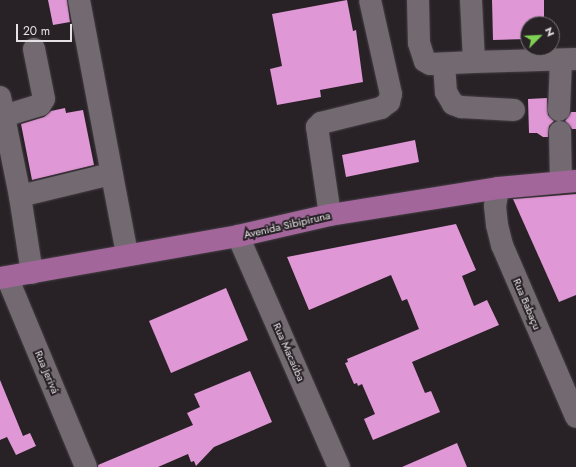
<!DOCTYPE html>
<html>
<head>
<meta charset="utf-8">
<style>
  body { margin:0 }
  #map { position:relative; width:576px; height:467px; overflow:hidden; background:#282227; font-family:Jost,sans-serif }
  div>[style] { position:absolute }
  .building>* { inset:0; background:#e097d5 }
  .roads { filter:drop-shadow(0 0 1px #443e43) drop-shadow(0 0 1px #443e43) }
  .minor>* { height:22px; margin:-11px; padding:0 11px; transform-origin:11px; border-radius:11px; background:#726a70 }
  .major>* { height:22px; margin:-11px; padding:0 11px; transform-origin:11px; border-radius:11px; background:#a2669a }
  span { translate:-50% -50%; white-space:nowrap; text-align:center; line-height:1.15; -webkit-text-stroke:4px #282227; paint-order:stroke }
  .street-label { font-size:11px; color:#e5e1e4 }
  .north { position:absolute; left:520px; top:16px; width:40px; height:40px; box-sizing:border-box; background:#282227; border:1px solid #746e73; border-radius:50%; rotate:66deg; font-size:11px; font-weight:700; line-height:16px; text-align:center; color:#e5e1e4 }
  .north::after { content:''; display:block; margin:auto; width:14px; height:18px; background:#7ed153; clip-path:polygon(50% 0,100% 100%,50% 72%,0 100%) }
  .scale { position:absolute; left:16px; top:24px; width:56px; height:18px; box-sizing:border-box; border:2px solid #e5e1e4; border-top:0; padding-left:5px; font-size:12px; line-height:14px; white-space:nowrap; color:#e5e1e4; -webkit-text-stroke:3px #282227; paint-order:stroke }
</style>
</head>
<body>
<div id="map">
  <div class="building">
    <div style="clip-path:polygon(48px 0,67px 0,70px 22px,53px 25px)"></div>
    <div style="clip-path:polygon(347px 0,353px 31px,356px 30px,363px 82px,320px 90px,321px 97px,277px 105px,270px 69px,282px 66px,272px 14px)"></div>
    <div style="clip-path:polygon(492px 0,544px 0,544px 24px,528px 24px,528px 39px,493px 40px)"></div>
    <div style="clip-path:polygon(547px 98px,548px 115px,554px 121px,549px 126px,548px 137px,543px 137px,537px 133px,529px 133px,528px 99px)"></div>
    <div style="clip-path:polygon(65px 108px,66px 113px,83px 110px,94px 165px,32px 180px,21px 124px,44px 117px,51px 111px)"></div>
    <div style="clip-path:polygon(571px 112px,576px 112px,576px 129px,572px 129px,565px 121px)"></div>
    <div style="clip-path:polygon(415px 140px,419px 162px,346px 177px,342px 155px)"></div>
    <div style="clip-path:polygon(576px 194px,576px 295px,559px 302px,513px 199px)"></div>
    <div style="clip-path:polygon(456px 224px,476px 270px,462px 276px,474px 306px,487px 300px,499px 325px,412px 362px,425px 393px,431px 391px,440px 412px,373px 440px,364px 419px,375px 414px,362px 384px,358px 386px,357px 383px,354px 384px,345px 363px,348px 362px,347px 359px,419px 329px,407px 299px,402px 301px,391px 275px,309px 310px,287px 257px)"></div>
    <div style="clip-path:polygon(226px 288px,248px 340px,171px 373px,149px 321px)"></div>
    <div style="clip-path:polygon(250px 371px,272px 422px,214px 447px,196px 466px,194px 461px,191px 462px,188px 454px,158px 467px,98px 467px,98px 465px,193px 425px,187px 413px,200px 407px,194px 394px)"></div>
    <div style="clip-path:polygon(0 380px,23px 436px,30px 433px,36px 446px,16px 455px,7px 437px,0 440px)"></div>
    <div style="clip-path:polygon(457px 443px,467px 467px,402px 467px)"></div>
  </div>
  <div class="roads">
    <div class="minor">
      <div style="left:79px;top:0;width:259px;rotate:79.3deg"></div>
      <div style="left:418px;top:0;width:43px;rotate:88.7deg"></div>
      <div style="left:419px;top:43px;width:19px;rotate:72deg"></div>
      <div style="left:425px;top:61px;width:6px;rotate:31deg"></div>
      <div style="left:430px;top:64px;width:44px;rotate:-2.6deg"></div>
      <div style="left:471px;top:0;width:62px;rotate:87.2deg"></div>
      <div style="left:474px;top:62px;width:102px;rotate:-1.7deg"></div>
      <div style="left:444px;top:64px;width:28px;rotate:86deg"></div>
      <div style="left:446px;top:92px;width:14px;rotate:60deg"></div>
      <div style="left:453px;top:104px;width:9px;rotate:21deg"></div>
      <div style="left:461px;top:107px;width:53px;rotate:3.2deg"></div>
      <div style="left:0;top:97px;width:101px;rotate:78.6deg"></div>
      <div style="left:559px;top:110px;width:50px;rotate:-87.7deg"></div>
      <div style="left:4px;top:116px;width:38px;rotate:-17deg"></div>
      <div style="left:40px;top:105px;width:7px;rotate:-56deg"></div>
      <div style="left:44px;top:99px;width:51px;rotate:-101.3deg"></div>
      <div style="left:560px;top:132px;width:50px;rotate:88.9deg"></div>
      <div style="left:498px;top:188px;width:18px;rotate:99deg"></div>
      <div style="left:495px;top:206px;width:19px;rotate:84deg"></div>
      <div style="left:497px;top:225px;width:21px;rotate:76deg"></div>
      <div style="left:502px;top:245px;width:187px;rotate:66.7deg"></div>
      <div style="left:330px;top:215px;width:89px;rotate:-98.4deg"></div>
      <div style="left:317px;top:127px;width:6px;rotate:-45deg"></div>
      <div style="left:321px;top:123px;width:62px;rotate:-14deg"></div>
      <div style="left:381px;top:108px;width:10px;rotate:-37deg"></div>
      <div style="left:389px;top:102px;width:8px;rotate:-76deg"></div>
      <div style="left:391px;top:94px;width:96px;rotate:-102.6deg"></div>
      <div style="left:238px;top:236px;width:252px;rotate:66.4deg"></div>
      <div style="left:32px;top:273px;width:78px;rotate:-98.9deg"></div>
      <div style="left:20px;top:196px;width:94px;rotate:-13.6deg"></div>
      <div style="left:7px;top:277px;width:206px;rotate:67.4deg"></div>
    </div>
    <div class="major">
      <div style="left:0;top:278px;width:242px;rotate:-10deg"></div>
      <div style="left:238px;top:236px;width:94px;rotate:-12.9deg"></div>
      <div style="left:330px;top:215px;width:170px;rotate:-9.1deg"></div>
      <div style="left:498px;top:188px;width:78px;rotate:-5.1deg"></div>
    </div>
  </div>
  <div class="street-label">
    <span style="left:287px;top:225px;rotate:-13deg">Avenida Sibipiruna</span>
    <span style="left:527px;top:304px;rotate:67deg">Rua Babaçu</span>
    <span style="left:289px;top:352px;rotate:66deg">Rua Macaúba</span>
    <span style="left:47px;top:372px;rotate:67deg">Rua Jerivá</span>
  </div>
  <div class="north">N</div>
  <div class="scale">20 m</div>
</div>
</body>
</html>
